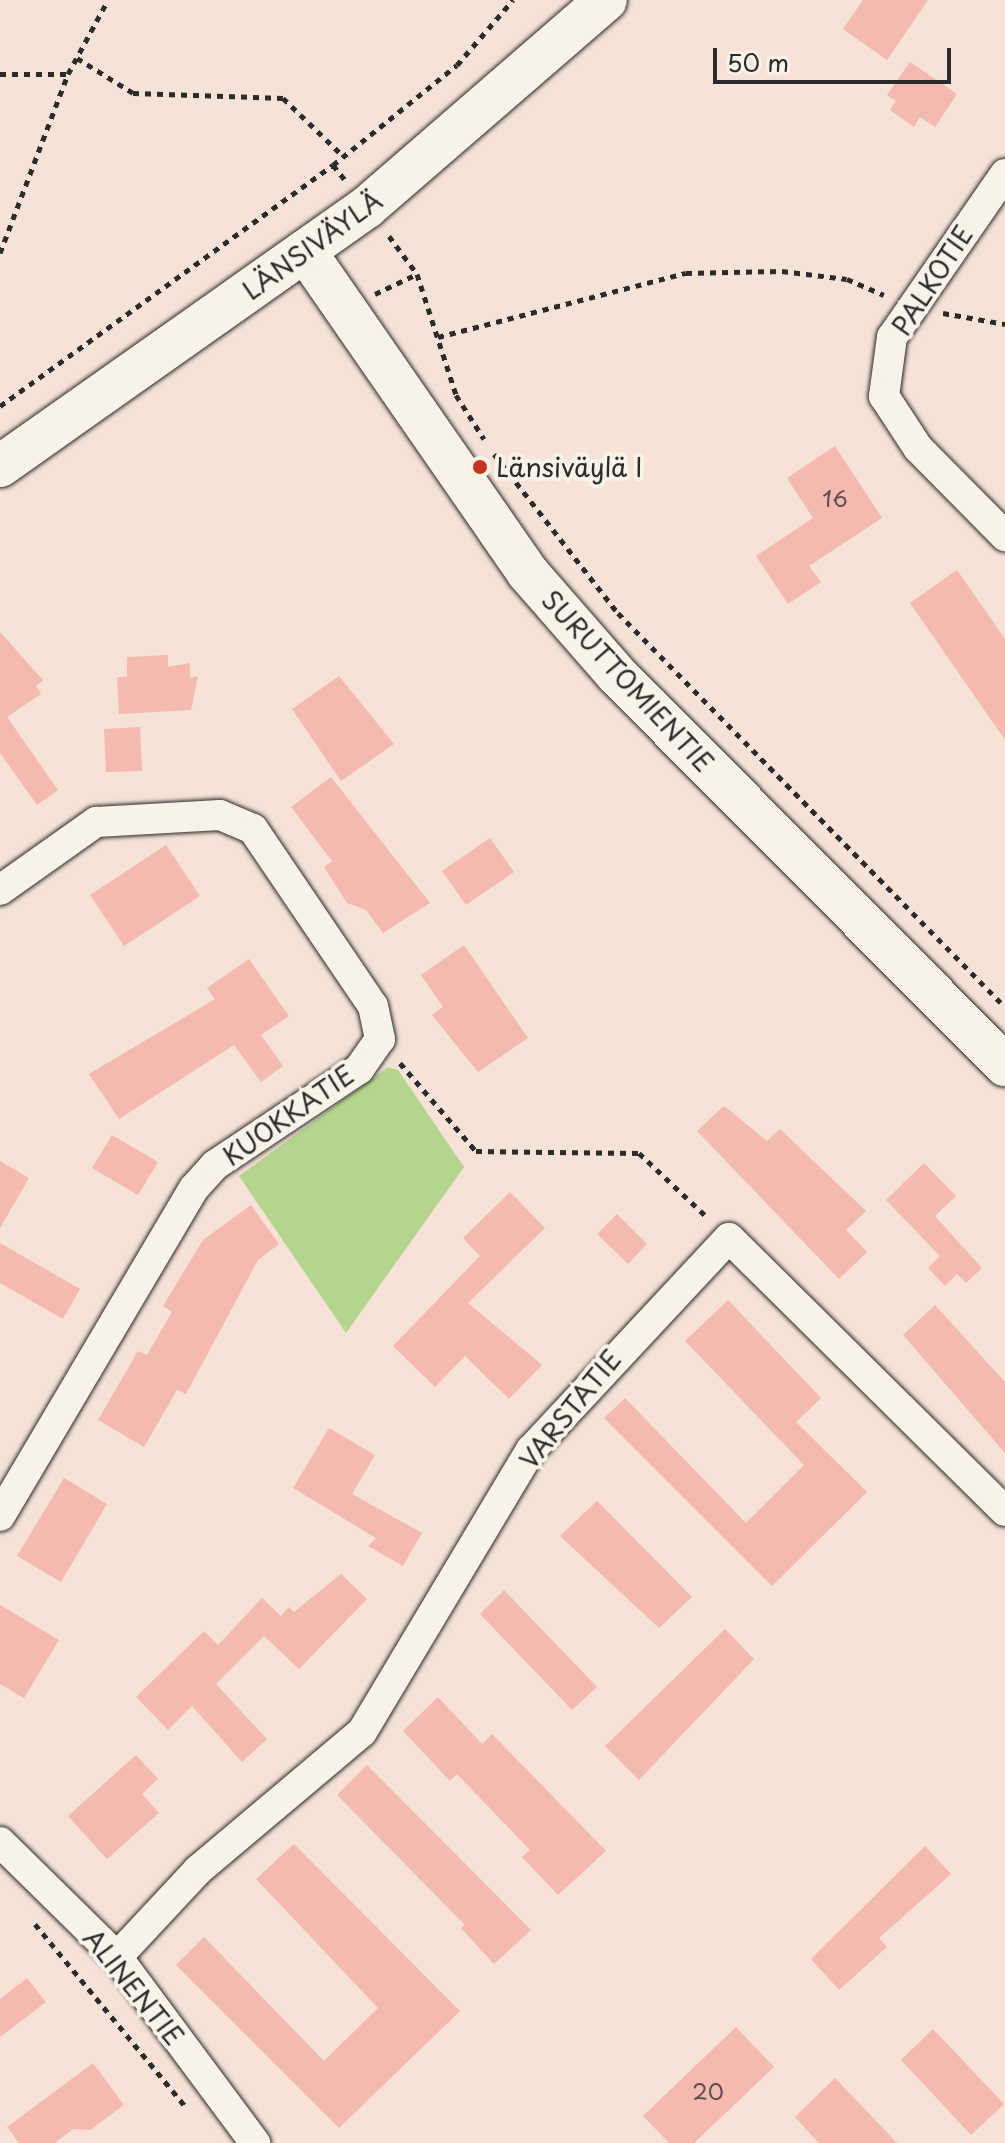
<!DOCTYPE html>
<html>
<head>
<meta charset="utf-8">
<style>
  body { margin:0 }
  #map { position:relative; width:1005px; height:2143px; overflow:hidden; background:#f6e2d7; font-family:"Playpen Sans",sans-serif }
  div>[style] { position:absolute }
  .green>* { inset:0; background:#b5d58e }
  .building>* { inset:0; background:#f4b9af }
  .path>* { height:5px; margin-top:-2.5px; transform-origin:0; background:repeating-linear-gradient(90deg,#2b2b2b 0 6px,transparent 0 12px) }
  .roads { filter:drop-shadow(0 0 2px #2b2b2b) drop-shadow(0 0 2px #2b2b2b) }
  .street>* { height:30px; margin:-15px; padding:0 15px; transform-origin:15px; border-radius:15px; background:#f7f3e8 }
  .secondary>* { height:42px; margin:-21px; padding:0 21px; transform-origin:21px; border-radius:21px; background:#f7f3e8 }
  .dots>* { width:22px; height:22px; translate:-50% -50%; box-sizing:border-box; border:4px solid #f7f3e8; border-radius:50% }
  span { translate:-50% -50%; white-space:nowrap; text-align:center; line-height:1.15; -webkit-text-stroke:8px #f7f3e8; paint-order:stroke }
  .number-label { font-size:22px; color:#5d4e4c }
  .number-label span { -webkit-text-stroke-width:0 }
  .street-label { font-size:26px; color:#2b2b2b }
  .poi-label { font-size:26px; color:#2b2b2b }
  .left { translate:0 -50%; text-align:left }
  .scale { position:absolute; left:713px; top:48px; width:238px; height:36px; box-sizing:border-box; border:4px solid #2b2b2b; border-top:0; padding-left:10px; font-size:24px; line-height:28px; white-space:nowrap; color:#2b2b2b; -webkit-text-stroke:6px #f7f3e8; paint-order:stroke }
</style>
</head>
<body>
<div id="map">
  <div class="green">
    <div style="clip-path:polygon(388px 1067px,398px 1070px,464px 1167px,346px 1333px,239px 1176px)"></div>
  </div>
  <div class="building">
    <div style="clip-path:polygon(863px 0,928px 0,887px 60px,843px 29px)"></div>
    <div style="clip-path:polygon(910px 62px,957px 94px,935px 127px,920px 117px,914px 127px,890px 110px,896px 101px,887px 95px)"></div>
    <div style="clip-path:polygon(835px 446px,882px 518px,809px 566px,821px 582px,788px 604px,756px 556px,813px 518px,787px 478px)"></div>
    <div style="clip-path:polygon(957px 570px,1005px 639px,1005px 740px,910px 603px)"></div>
    <div style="clip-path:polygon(0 632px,43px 680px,36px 686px,41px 694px,7px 717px,58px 790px,37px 805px,0 753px)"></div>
    <div style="clip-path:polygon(168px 655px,168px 667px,190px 663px,190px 678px,198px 676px,191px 710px,119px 714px,117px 677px,127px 677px,127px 657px)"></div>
    <div style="clip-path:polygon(339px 676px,394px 744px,341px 781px,292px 709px)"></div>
    <div style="clip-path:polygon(140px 727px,142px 771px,106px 772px,104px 729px)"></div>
    <div style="clip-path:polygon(331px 777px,430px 903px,383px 933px,366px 910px,347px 903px,324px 867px,332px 861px,291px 807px)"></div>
    <div style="clip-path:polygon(490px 838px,514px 872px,466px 905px,442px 871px)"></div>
    <div style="clip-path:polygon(166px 845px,200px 896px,124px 946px,90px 895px)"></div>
    <div style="clip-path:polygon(464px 945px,528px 1038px,478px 1072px,432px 1015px,443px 1007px,421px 975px)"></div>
    <div style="clip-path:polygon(249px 959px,289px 1016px,261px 1035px,283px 1066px,261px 1082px,234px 1045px,119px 1119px,89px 1074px,215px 999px,207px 988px)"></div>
    <div style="clip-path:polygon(724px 1106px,767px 1141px,780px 1129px,866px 1211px,846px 1230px,867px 1252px,839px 1279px,697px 1131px)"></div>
    <div style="clip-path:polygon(112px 1135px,158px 1162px,138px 1195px,92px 1168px)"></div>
    <div style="clip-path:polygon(0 1161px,29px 1178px,0 1228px)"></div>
    <div style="clip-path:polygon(924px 1163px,956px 1196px,935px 1216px,982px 1268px,966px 1283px,957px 1274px,945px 1286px,928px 1268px,940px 1256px,886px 1200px)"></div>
    <div style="clip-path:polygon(510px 1192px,545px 1228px,468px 1303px,542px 1365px,509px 1399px,465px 1356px,435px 1387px,393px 1346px,480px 1256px,463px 1238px)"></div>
    <div style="clip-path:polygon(251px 1205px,279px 1244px,258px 1260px,186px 1394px,177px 1390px,144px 1447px,98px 1420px,138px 1351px,147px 1355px,172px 1312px,163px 1306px,203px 1240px)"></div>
    <div style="clip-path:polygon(617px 1214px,647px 1244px,628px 1264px,597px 1234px)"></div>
    <div style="clip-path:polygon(0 1243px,80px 1289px,63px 1319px,0 1283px)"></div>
    <div style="clip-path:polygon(728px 1300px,821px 1398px,796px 1422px,867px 1492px,772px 1586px,604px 1418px,625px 1398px,746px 1523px,804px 1465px,685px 1341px)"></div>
    <div style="clip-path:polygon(935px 1305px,1005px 1382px,1005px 1453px,903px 1335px)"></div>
    <div style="clip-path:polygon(329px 1428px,375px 1455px,352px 1494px,422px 1533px,403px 1566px,368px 1546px,376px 1538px,293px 1488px)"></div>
    <div style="clip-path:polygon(64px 1478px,107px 1504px,61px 1582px,17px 1556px)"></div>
    <div style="clip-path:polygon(597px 1501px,692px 1597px,659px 1628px,560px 1536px)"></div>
    <div style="clip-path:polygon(341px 1574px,367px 1599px,299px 1669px,264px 1636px,216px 1684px,267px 1739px,242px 1762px,192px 1706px,168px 1730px,136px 1697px,204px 1631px,218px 1645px,262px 1598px,281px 1616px,289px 1607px,294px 1612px)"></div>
    <div style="clip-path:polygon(504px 1590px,597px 1687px,572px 1710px,480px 1614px)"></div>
    <div style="clip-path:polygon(0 1605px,59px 1640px,24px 1698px,0 1684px)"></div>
    <div style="clip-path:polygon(725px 1629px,754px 1659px,639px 1780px,605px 1746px)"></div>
    <div style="clip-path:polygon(438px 1697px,482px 1744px,492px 1734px,606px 1851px,558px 1895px,522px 1857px,530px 1850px,457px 1774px,450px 1781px,403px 1731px)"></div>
    <div style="clip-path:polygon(136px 1755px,158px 1779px,142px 1794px,159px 1813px,107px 1859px,68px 1816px)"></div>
    <div style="clip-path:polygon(367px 1765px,531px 1930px,494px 1964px,461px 1928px,465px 1925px,337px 1795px)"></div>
    <div style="clip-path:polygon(294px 1844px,460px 2011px,339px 2128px,176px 1965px,204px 1937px,324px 2061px,378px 2008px,256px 1879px)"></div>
    <div style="clip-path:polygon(925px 1846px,951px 1874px,879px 1938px,887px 1947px,839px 1990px,811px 1959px)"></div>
    <div style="clip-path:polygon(27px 1978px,46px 2002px,0 2037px,0 1999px)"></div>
    <div style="clip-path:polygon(736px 2027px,774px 2067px,694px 2143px,669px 2143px,643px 2116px)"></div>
    <div style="clip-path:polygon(933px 2029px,1004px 2104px,971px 2135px,901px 2060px)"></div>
    <div style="clip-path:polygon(93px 2063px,124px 2105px,90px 2130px,73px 2129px,55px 2143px,19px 2143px,7px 2127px)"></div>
    <div style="clip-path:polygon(835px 2078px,897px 2143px,819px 2143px,795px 2117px)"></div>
  </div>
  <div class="path">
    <div style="left:77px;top:58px;width:66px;rotate:32deg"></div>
    <div style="left:133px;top:93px;width:150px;rotate:1.9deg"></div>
    <div style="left:283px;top:98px;width:83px;rotate:44deg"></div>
    <div style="left:0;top:74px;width:68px"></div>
    <div style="left:333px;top:165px;width:159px;rotate:-38.9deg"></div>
    <div style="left:457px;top:65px;width:86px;rotate:-49.3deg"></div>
    <div style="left:389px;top:236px;width:47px;rotate:53.6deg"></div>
    <div style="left:417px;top:274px;width:127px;rotate:72.1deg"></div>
    <div style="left:456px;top:395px;width:52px;rotate:57.5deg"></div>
    <div style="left:0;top:253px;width:191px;rotate:-69.2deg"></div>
    <div style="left:68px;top:74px;width:84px;rotate:-61.6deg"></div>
    <div style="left:375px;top:294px;width:47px;rotate:-25.5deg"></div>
    <div style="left:943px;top:313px;width:63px;rotate:10.1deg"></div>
    <div style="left:438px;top:337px;width:256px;rotate:-14.5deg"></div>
    <div style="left:686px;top:273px;width:96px;rotate:-1.2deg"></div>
    <div style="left:782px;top:271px;width:65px;rotate:7deg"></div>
    <div style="left:847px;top:279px;width:40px;rotate:23.4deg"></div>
    <div style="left:0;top:406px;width:411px;rotate:-35.9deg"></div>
    <div style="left:333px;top:165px;width:21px;rotate:51deg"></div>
    <div style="left:494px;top:454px;width:202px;rotate:52.1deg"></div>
    <div style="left:618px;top:613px;width:552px;rotate:45.51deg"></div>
    <div style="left:400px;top:1063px;width:116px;rotate:49.2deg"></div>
    <div style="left:476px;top:1151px;width:163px;rotate:0.7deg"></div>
    <div style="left:639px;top:1153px;width:95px;rotate:43.3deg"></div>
    <div style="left:35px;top:1924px;width:237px;rotate:50.5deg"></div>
  </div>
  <div class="roads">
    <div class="street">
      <div style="left:1005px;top:174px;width:198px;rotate:124.7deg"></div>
      <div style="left:892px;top:337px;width:60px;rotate:97.7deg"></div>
      <div style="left:884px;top:396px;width:62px;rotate:56.8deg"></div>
      <div style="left:918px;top:448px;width:124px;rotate:45.3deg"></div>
      <div style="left:0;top:890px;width:118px;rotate:-35.3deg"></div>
      <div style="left:96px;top:822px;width:124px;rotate:-3.2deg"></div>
      <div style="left:220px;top:815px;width:36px;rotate:23deg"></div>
      <div style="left:253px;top:829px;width:214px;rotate:55.9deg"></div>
      <div style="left:373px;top:1006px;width:34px;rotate:78deg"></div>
      <div style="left:380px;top:1039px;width:37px;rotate:125deg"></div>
      <div style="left:359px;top:1069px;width:173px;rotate:146.3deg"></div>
      <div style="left:215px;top:1165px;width:31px;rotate:132deg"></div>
      <div style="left:194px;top:1188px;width:381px;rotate:120.6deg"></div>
      <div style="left:0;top:1842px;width:164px;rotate:44.5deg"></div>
      <div style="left:117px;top:1957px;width:232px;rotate:53.4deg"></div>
      <div style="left:117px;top:1957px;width:119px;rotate:-47deg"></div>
      <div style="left:198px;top:1870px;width:214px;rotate:-40.1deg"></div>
      <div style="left:362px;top:1732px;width:329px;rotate:-59.1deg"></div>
      <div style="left:531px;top:1450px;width:290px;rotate:-47deg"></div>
      <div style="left:729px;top:1238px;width:388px;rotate:44.7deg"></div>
    </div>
    <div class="secondary">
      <div style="left:305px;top:251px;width:392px;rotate:55.3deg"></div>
      <div style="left:528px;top:573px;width:134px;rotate:48.9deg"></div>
      <div style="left:616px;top:674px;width:552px;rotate:45.15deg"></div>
      <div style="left:0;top:466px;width:449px;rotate:-35.2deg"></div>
      <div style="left:367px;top:207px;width:316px;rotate:-40.9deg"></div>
    </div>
  </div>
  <div class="dots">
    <div style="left:480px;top:467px;background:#c8321e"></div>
  </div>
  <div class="number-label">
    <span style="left:835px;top:498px">16</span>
    <span style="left:708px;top:2091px">20</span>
  </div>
  <div class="street-label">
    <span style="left:312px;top:245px;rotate:-36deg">LÄNSIVÄYLÄ</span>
    <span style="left:932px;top:280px;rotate:-57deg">PALKOTIE</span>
    <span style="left:628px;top:681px;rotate:47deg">SURUTTOMIENTIE</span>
    <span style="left:288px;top:1115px;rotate:-35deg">KUOKKATIE</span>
    <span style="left:570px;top:1409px;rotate:-51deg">VARSTATIE</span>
    <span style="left:134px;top:1987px;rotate:51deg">ALINENTIE</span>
  </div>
  <div class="poi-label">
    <span class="left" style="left:496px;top:467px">Länsiväylä I</span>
  </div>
  <div class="scale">50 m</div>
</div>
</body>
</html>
